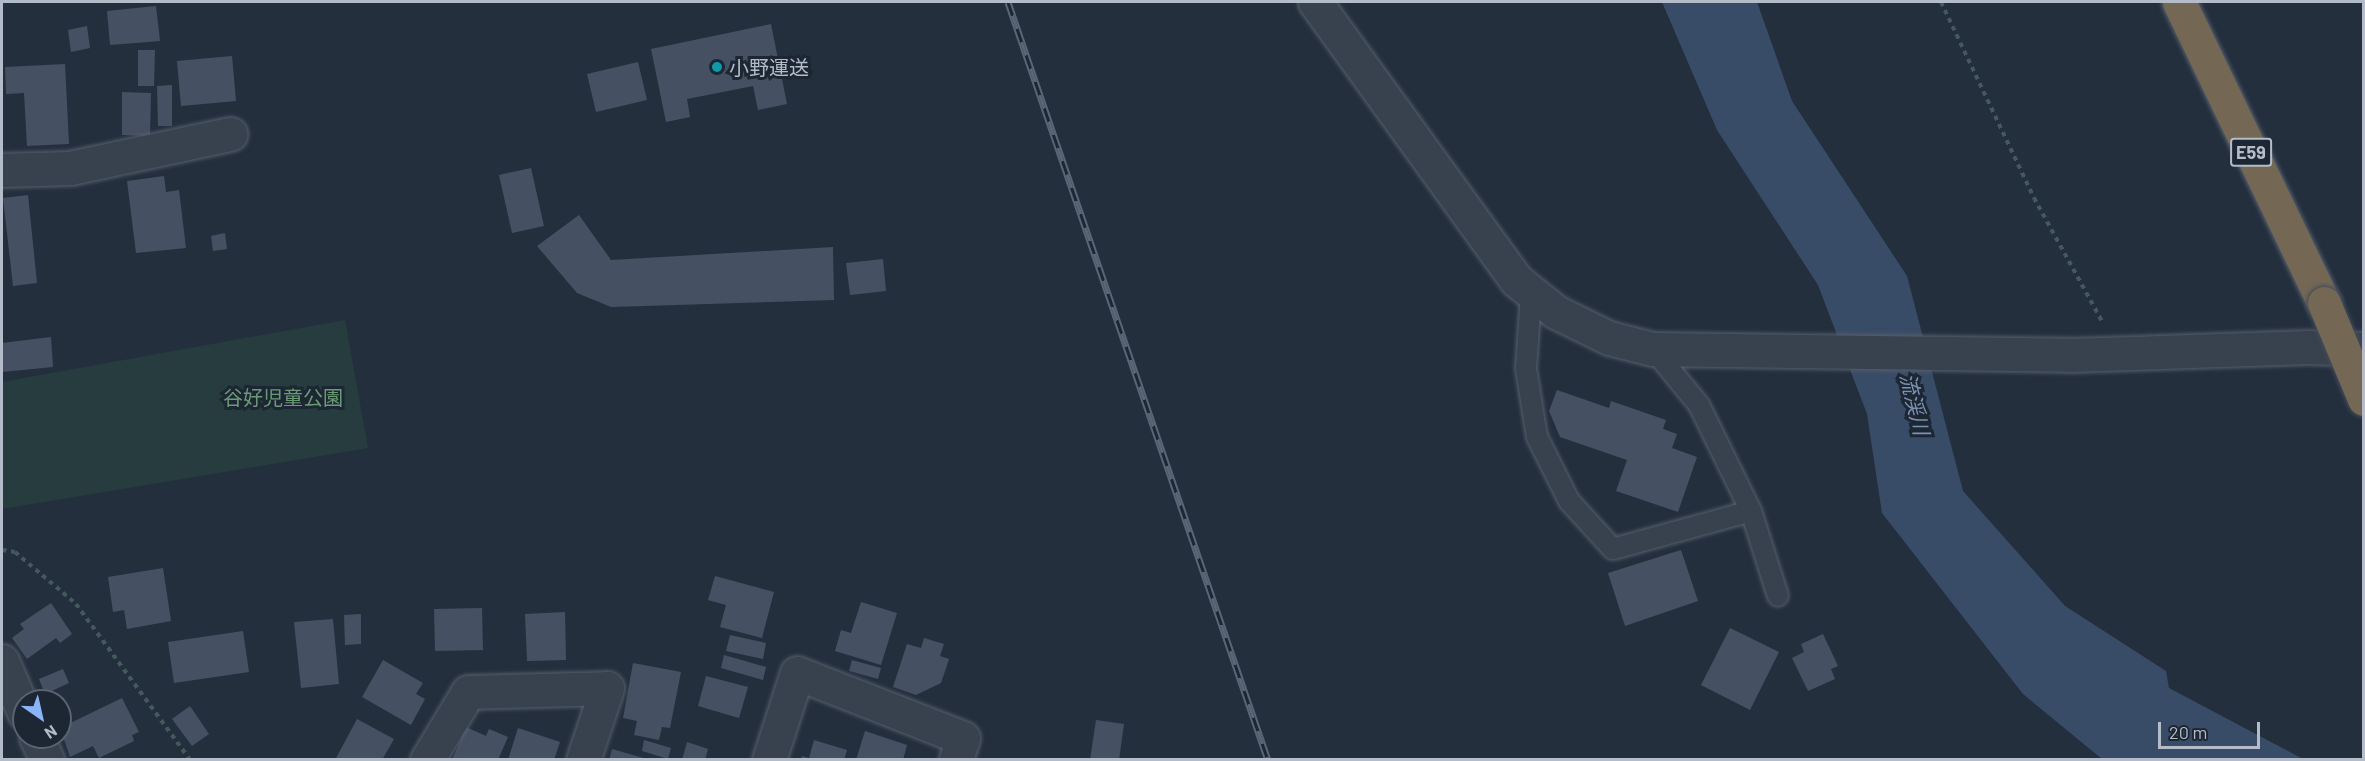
<!DOCTYPE html>
<html>
<head>
<meta charset="utf-8">
<style>
  body { margin:0 }
  #map { position:relative; width:2365px; height:761px; overflow:hidden; background:#242f3e; font-family:Barlow,"Noto Sans JP",sans-serif }
  div>[style] { position:absolute }
  .green>* { inset:0; background:#263c3f }
  .water>* { inset:0; background:#394c67 }
  .building>* { inset:0; background:#455162 }
  .path>* { height:4px; margin-top:-2px; transform-origin:0; background:repeating-linear-gradient(90deg,#44595c 0 4.5px,transparent 0 9px) }
  .roads { filter:drop-shadow(0 0 2px #565f6c) drop-shadow(0 0 2px #565f6c) }
  .service>* { height:20px; margin:-10px; padding:0 10px; transform-origin:10px; border-radius:10px; background:#38414e }
  .minor>* { height:33px; margin:-16.5px; padding:0 16.5px; transform-origin:16.5px; border-radius:16.5px; background:#38414e }
  .tertiary>* { height:33px; margin:-16.5px; padding:0 16.5px; transform-origin:16.5px; border-radius:16.5px; background:#38414e }
  .motorway>* { height:33px; margin:-16.5px; padding:0 16.5px; transform-origin:16.5px; border-radius:16.5px; background:#746855 }
  .rail>* { height:7px; margin-top:-3.5px; transform-origin:0; background:repeating-linear-gradient(90deg,#1d2633 0 14px,#5a6575 0 28px); box-sizing:border-box; border-block:2px solid #5a6575 }
  .bridges { filter:drop-shadow(0 0 2px #434c59) drop-shadow(0 0 2px #434c59) }
  .motorway-bridge>* { height:33px; margin:-16.5px; padding:0 16.5px; transform-origin:16.5px; border-radius:16.5px; background:#746855 }
  .dots>* { width:16px; height:16px; translate:-50% -50%; box-sizing:border-box; border:3px solid #1d2633; border-radius:50% }
  span { translate:-50% -50%; white-space:nowrap; text-align:center; line-height:1.15; -webkit-text-stroke:6px #1d2633; paint-order:stroke }
  .shield-label span { padding:2px 4px; background:#1d2633; border:2px solid; border-radius:4px; -webkit-text-stroke-width:0 }
  .shield-label { font-size:18px; color:#b4bcc9; font-weight:700 }
  .poi-label { font-size:20px; color:#b4bcc9 }
  .left { translate:0 -50%; text-align:left }
  .park-label { font-size:20px; color:#6b9a76 }
  .water-label { font-size:21px; color:#7c92b1; font-style:italic }
  .frame { position:absolute; inset:0; border:3px solid #b4bcc9; pointer-events:none }
  .north { position:absolute; left:12px; top:689px; width:60px; height:60px; box-sizing:border-box; background:#1d2633; border:2px solid #59626f; border-radius:50%; rotate:146deg; font-size:16px; font-weight:700; line-height:24px; text-align:center; color:#b4bcc9 }
  .north::after { content:''; display:block; margin:auto; width:21px; height:27px; background:#8ab4f8; clip-path:polygon(50% 0,100% 100%,50% 72%,0 100%) }
  .scale { position:absolute; left:2158px; top:722px; width:102px; height:27px; box-sizing:border-box; border:3px solid #b4bcc9; border-top:0; padding-left:8px; font-size:18px; line-height:21px; white-space:nowrap; color:#b4bcc9; -webkit-text-stroke:4px #1d2633; paint-order:stroke }
</style>
</head>
<body>
<div id="map">
  <div class="green">
    <div style="clip-path:polygon(345px 320px,368px 448px,2px 509px,2px 382px)"></div>
  </div>
  <div class="water">
    <div style="clip-path:polygon(1662px 2px,1757px 2px,1792px 101px,1907px 276px,1963px 491px,2065px 606px,2166px 671px,2169px 688px,2303px 759px,2102px 759px,2023px 694px,1882px 513px,1867px 414px,1818px 285px,1717px 130px)"></div>
  </div>
  <div class="building">
    <div style="clip-path:polygon(156px 6px,160px 41px,110px 45px,107px 11px)"></div>
    <div style="clip-path:polygon(771px 24px,787px 104px,758px 110px,753px 86px,687px 99px,690px 117px,666px 122px,651px 49px)"></div>
    <div style="clip-path:polygon(87px 26px,90px 48px,71px 52px,68px 30px)"></div>
    <div style="clip-path:polygon(138px 50px,155px 50px,154px 86px,138px 86px)"></div>
    <div style="clip-path:polygon(232px 56px,236px 101px,181px 106px,177px 61px)"></div>
    <div style="clip-path:polygon(638px 62px,647px 100px,596px 112px,587px 74px)"></div>
    <div style="clip-path:polygon(65px 64px,69px 144px,27px 146px,24px 93px,6px 94px,5px 67px)"></div>
    <div style="clip-path:polygon(172px 85px,172px 126px,158px 126px,157px 86px)"></div>
    <div style="clip-path:polygon(122px 92px,151px 93px,150px 136px,122px 135px)"></div>
    <div style="clip-path:polygon(531px 168px,544px 226px,512px 233px,499px 175px)"></div>
    <div style="clip-path:polygon(164px 176px,166px 192px,179px 190px,186px 248px,136px 253px,127px 181px)"></div>
    <div style="clip-path:polygon(28px 195px,37px 283px,13px 286px,3px 198px)"></div>
    <div style="clip-path:polygon(579px 215px,611px 260px,833px 247px,834px 300px,611px 307px,577px 293px,537px 246px)"></div>
    <div style="clip-path:polygon(225px 233px,227px 249px,213px 251px,211px 236px)"></div>
    <div style="clip-path:polygon(883px 259px,886px 291px,850px 295px,846px 263px)"></div>
    <div style="clip-path:polygon(51px 337px,53px 367px,2px 372px,2px 343px)"></div>
    <div style="clip-path:polygon(1557px 390px,1609px 408px,1611px 401px,1666px 420px,1663px 429px,1677px 434px,1672px 448px,1697px 457px,1678px 512px,1616px 491px,1627px 460px,1560px 437px,1549px 411px)"></div>
    <div style="clip-path:polygon(1681px 550px,1698px 601px,1625px 626px,1608px 573px)"></div>
    <div style="clip-path:polygon(163px 568px,171px 621px,127px 629px,124px 610px,113px 612px,108px 577px)"></div>
    <div style="clip-path:polygon(715px 576px,774px 592px,762px 638px,720px 627px,726px 605px,708px 600px)"></div>
    <div style="clip-path:polygon(861px 602px,897px 613px,881px 665px,835px 651px,841px 630px,851px 633px)"></div>
    <div style="clip-path:polygon(51px 603px,72px 634px,60px 643px,56px 638px,27px 659px,12px 638px,24px 629px,20px 624px)"></div>
    <div style="clip-path:polygon(482px 608px,483px 650px,435px 651px,434px 609px)"></div>
    <div style="clip-path:polygon(565px 612px,566px 660px,527px 661px,525px 614px)"></div>
    <div style="clip-path:polygon(361px 614px,361px 644px,345px 645px,344px 615px)"></div>
    <div style="clip-path:polygon(333px 619px,339px 684px,301px 688px,294px 622px)"></div>
    <div style="clip-path:polygon(1730px 628px,1779px 652px,1750px 710px,1701px 685px)"></div>
    <div style="clip-path:polygon(243px 631px,249px 672px,174px 683px,168px 642px)"></div>
    <div style="clip-path:polygon(1823px 634px,1838px 666px,1831px 669px,1835px 679px,1808px 691px,1792px 658px,1804px 652px,1801px 644px)"></div>
    <div style="clip-path:polygon(730px 635px,766px 643px,763px 659px,726px 651px)"></div>
    <div style="clip-path:polygon(924px 638px,944px 644px,940px 656px,949px 659px,941px 683px,916px 695px,893px 687px,907px 644px,921px 648px)"></div>
    <div style="clip-path:polygon(724px 655px,766px 667px,763px 680px,721px 668px)"></div>
    <div style="clip-path:polygon(383px 660px,423px 683px,416px 694px,425px 699px,411px 725px,362px 697px)"></div>
    <div style="clip-path:polygon(852px 660px,881px 668px,878px 679px,849px 671px)"></div>
    <div style="clip-path:polygon(633px 663px,681px 672px,670px 728px,662px 727px,659px 740px,634px 735px,637px 721px,623px 718px)"></div>
    <div style="clip-path:polygon(63px 669px,69px 683px,45px 694px,39px 679px)"></div>
    <div style="clip-path:polygon(706px 676px,748px 687px,739px 718px,698px 706px)"></div>
    <div style="clip-path:polygon(122px 698px,139px 732px,132px 735px,134px 741px,99px 758px,93px 746px,70px 757px,60px 728px)"></div>
    <div style="clip-path:polygon(190px 706px,209px 734px,192px 746px,172px 719px)"></div>
    <div style="clip-path:polygon(357px 719px,394px 739px,382px 760px,335px 760px)"></div>
    <div style="clip-path:polygon(1096px 720px,1124px 724px,1119px 760px,1090px 760px)"></div>
    <div style="clip-path:polygon(466px 727px,486px 736px,489px 729px,508px 737px,498px 760px,452px 760px)"></div>
    <div style="clip-path:polygon(518px 728px,560px 742px,554px 760px,508px 760px)"></div>
    <div style="clip-path:polygon(865px 731px,907px 745px,903px 760px,856px 760px)"></div>
    <div style="clip-path:polygon(644px 740px,671px 748px,668px 759px,642px 751px)"></div>
    <div style="clip-path:polygon(814px 740px,847px 750px,844px 760px,801px 760px,802px 756px,809px 758px)"></div>
    <div style="clip-path:polygon(687px 742px,708px 749px,705px 760px,682px 760px)"></div>
    <div style="clip-path:polygon(612px 749px,647px 759px,647px 760px,609px 760px)"></div>
  </div>
  <div class="path">
    <div style="left:1941px;top:2px;width:217px;rotate:64.6deg"></div>
    <div style="left:2034px;top:198px;width:141px;rotate:61.1deg"></div>
    <div style="left:2px;top:550px;width:13px;rotate:9deg"></div>
    <div style="left:15px;top:552px;width:80px;rotate:40.4deg"></div>
    <div style="left:76px;top:604px;width:193px;rotate:53.8deg"></div>
  </div>
  <div class="roads">
    <div class="service">
      <div style="left:1531px;top:295px;width:74px;rotate:93.9deg"></div>
      <div style="left:1526px;top:369px;width:69px;rotate:80.8deg"></div>
      <div style="left:1537px;top:437px;width:72px;rotate:63.4deg"></div>
      <div style="left:1569px;top:501px;width:65px;rotate:47.5deg"></div>
      <div style="left:1613px;top:549px;width:143px;rotate:-15.4deg"></div>
      <div style="left:1653px;top:349px;width:72px;rotate:50.6deg"></div>
      <div style="left:1699px;top:405px;width:118px;rotate:63.9deg"></div>
      <div style="left:1751px;top:511px;width:89px;rotate:72.4deg"></div>
    </div>
    <div class="minor">
      <div style="left:2px;top:170px;width:68px;rotate:-1.7deg"></div>
      <div style="left:70px;top:168px;width:164px;rotate:-12deg"></div>
      <div style="left:2px;top:661px;width:56px;rotate:66.7deg"></div>
      <div style="left:36px;top:737px;width:25px;rotate:64deg"></div>
      <div style="left:427px;top:760px;width:79px;rotate:-58.9deg"></div>
      <div style="left:468px;top:692px;width:139px;rotate:-1.6deg"></div>
      <div style="left:607px;top:688px;width:76px;rotate:108.4deg"></div>
      <div style="left:769px;top:760px;width:91px;rotate:-72.2deg"></div>
      <div style="left:797px;top:673px;width:178px;rotate:21.4deg"></div>
      <div style="left:963px;top:738px;width:23px;rotate:108deg"></div>
    </div>
    <div class="tertiary">
      <div style="left:1315px;top:2px;width:343px;rotate:54.1deg"></div>
      <div style="left:1516px;top:280px;width:51px;rotate:38.7deg"></div>
      <div style="left:1556px;top:312px;width:59px;rotate:26.1deg"></div>
      <div style="left:1609px;top:338px;width:45px;rotate:14deg"></div>
      <div style="left:1653px;top:349px;width:417px;rotate:0.8deg"></div>
      <div style="left:2070px;top:355px;width:239px;rotate:-1.9deg"></div>
      <div style="left:2309px;top:347px;width:55px;rotate:2.1deg"></div>
    </div>
    <div class="motorway">
      <div style="left:2179px;top:2px;width:334px;rotate:64.3deg"></div>
    </div>
  </div>
  <div class="rail">
    <div style="left:1008px;top:2px;width:801px;rotate:71.07deg"></div>
  </div>
  <div class="bridges">
    <div class="motorway-bridge">
      <div style="left:2324px;top:303px;width:104px;rotate:67.4deg"></div>
    </div>
  </div>
  <div class="dots">
    <div style="left:717px;top:67px;background:#0f9aa8"></div>
  </div>
  <div class="shield-label">
    <span style="left:2251px;top:152px">E59</span>
  </div>
  <div class="poi-label">
    <span class="left" style="left:729px;top:67px">小野運送</span>
  </div>
  <div class="park-label">
    <span style="left:283px;top:397px">谷好児童公園</span>
  </div>
  <div class="water-label">
    <span style="left:1915px;top:404px;rotate:76deg">流渓川</span>
  </div>
  <div class="frame"></div>
  <div class="north">N</div>
  <div class="scale">20 m</div>
</div>
</body>
</html>
